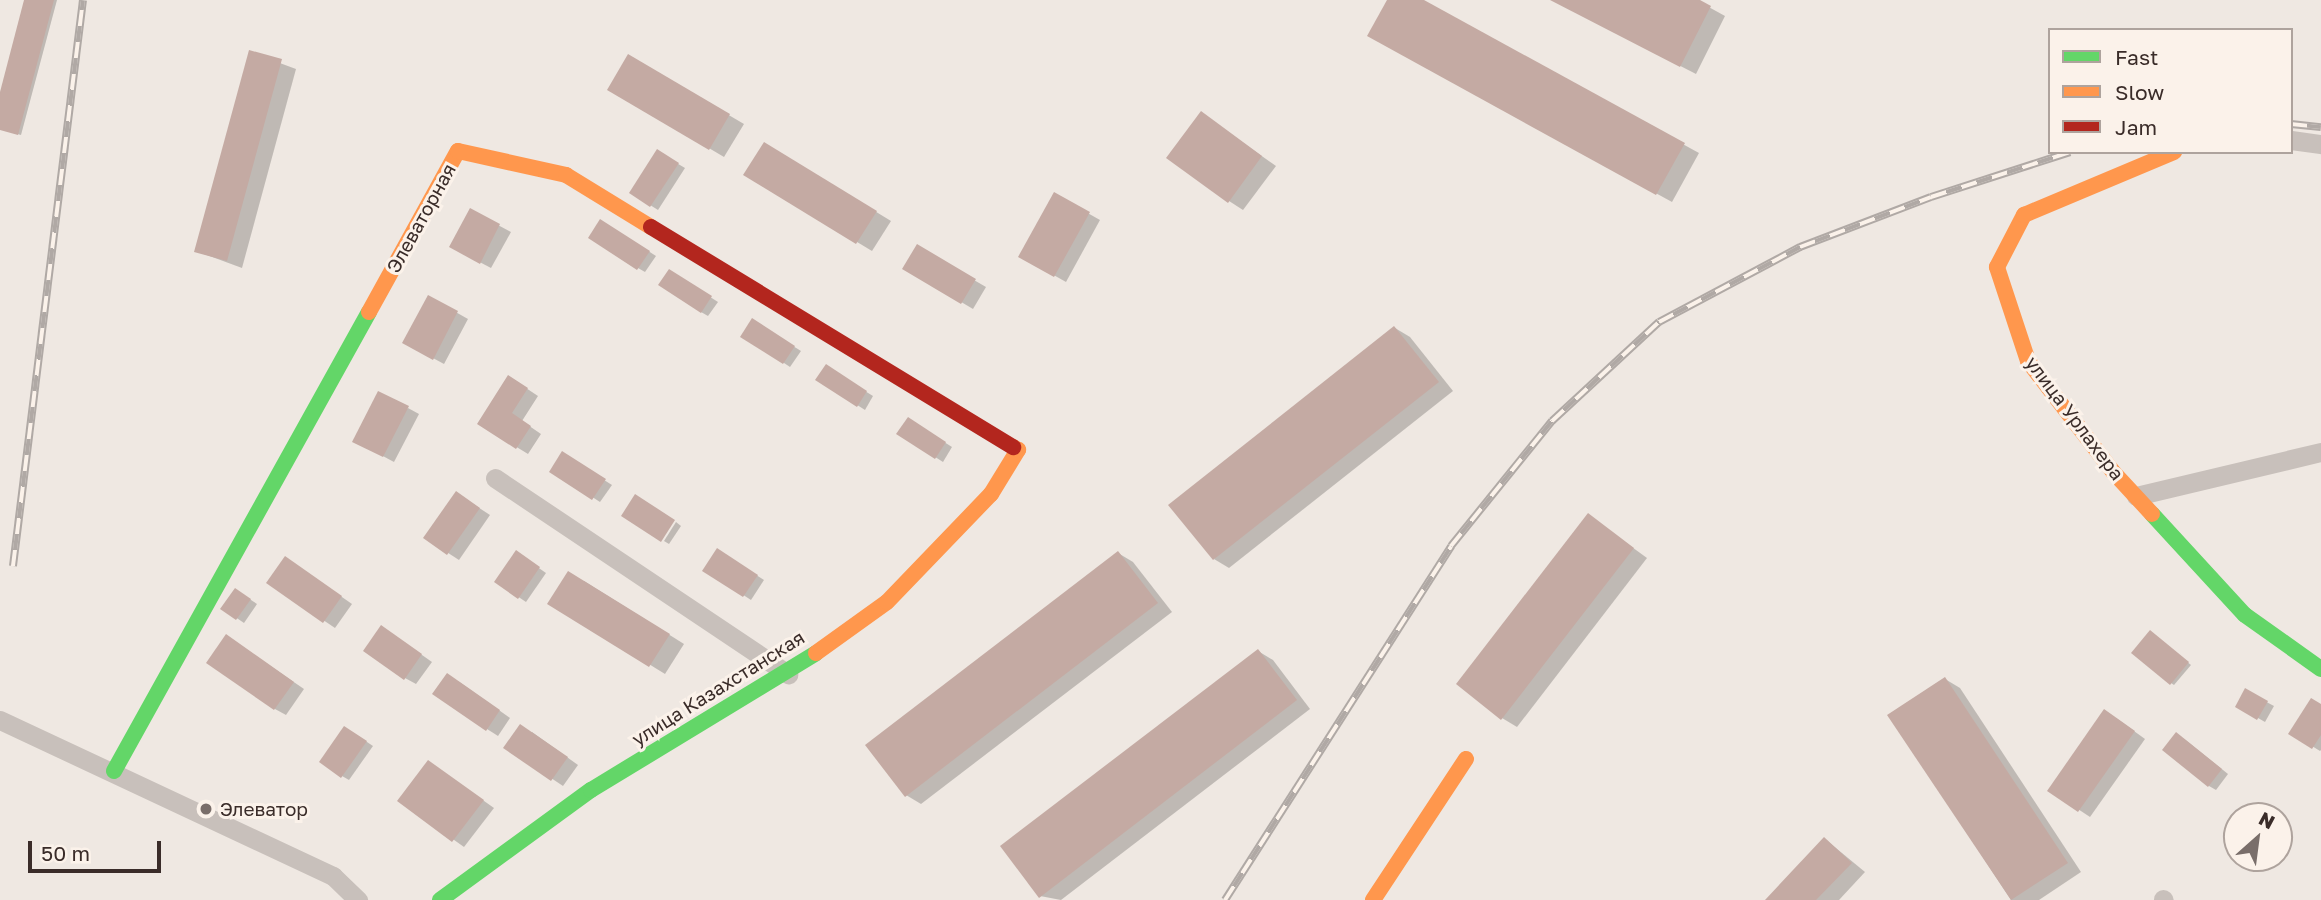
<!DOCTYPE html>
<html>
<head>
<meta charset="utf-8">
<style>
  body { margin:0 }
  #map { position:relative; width:2321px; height:900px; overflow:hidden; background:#efe8e2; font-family:"Golos Text",sans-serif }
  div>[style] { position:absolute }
  .shadow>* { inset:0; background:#0003 }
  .building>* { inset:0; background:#c4aaa3 }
  .street>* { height:19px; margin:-9.5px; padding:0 9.5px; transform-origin:9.5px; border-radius:9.5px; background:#c8c0bb }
  .fast>* { height:16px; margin:-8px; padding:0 8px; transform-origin:8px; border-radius:8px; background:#63d668 }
  .slow>* { height:16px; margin:-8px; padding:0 8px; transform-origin:8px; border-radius:8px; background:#ff974d }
  .jam>* { height:16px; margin:-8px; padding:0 8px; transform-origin:8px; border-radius:8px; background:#b3261e }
  .rail>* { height:8px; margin-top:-4px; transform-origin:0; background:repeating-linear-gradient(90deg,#fbf2ea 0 16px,#b0a9a5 0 32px); box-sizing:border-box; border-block:2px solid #b0a9a5 }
  .dots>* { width:19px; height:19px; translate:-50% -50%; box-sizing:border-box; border:4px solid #fbf2ea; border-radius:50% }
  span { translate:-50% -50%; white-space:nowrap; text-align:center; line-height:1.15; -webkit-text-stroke:6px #fbf2ea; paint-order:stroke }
  .street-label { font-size:19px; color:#3a2c29 }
  .poi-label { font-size:19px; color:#3a2c29 }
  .left { translate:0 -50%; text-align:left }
  .legend { position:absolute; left:2048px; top:28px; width:245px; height:126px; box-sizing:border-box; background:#fbf2ea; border:2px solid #aea39d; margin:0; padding:9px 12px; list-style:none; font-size:21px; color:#3a2c29 }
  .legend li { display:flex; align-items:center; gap:14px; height:35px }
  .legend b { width:35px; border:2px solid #aea39d }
  .north { position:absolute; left:2223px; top:802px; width:70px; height:70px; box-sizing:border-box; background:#fbf2ea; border:2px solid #aea39d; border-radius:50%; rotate:28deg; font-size:19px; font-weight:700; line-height:28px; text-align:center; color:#3a2c29 }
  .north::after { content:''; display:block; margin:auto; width:24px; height:32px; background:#796e6a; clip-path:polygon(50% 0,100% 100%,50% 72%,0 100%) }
  .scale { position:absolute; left:28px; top:841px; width:133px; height:32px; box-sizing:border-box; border:4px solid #3a2c29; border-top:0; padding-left:9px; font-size:21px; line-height:24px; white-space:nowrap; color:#3a2c29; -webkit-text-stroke:5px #fbf2ea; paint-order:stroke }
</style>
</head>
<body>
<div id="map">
  <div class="shadow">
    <div style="clip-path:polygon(26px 0,57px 0,21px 135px,0 129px,0 99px)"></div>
    <div style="clip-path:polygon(1389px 0,1420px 0,1699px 153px,1672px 202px,1369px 36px)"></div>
    <div style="clip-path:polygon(1552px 0,1696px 0,1725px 16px,1696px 74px)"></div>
    <div style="clip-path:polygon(250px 52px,296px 69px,242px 268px,196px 251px)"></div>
    <div style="clip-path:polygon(628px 56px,744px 124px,724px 157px,609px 89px)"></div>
    <div style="clip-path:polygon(1201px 113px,1276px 166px,1243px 210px,1229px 201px)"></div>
    <div style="clip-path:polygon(658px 152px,685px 168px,658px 210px,631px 193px)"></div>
    <div style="clip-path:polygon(780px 153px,891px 221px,872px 251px,746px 175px)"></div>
    <div style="clip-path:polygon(1054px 194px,1100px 220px,1066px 282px,1020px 256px)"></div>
    <div style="clip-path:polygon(470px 210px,511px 232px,491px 268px,451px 247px)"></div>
    <div style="clip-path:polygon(608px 225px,656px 256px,645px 272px,638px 268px)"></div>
    <div style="clip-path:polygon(917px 247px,986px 287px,973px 309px,904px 268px)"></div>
    <div style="clip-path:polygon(676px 275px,718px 302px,708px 316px,701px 312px)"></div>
    <div style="clip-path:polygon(429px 297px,468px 319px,444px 364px,405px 343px)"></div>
    <div style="clip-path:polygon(753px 321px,801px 351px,790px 367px,784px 363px)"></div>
    <div style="clip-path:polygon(1395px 328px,1410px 337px,1453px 391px,1229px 568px,1214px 559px)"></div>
    <div style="clip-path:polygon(826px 367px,873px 396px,865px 410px,818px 380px)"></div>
    <div style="clip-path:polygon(520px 384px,538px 396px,522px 421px,541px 434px,528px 454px,479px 424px)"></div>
    <div style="clip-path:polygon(408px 408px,419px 414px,394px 462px,366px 447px)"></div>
    <div style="clip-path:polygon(908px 419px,952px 447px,943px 462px,899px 434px)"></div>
    <div style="clip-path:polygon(563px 454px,612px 485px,600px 502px,552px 471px)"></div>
    <div style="clip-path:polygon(467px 500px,490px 515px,459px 560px,425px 538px)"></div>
    <div style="clip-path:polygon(1588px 515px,1647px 558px,1517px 727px,1502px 718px)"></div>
    <div style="clip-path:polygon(676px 522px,681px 526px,669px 544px,664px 541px)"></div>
    <div style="clip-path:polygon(717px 550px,764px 580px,751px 600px,705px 570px)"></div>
    <div style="clip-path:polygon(1118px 553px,1133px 562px,1172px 612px,921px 804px,906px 795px)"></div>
    <div style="clip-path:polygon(523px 557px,546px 573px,526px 602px,496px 582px)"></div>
    <div style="clip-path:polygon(296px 565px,352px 604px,335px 628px,268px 583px)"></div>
    <div style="clip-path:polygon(584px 581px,684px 644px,665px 674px,550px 603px)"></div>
    <div style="clip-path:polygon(242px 594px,257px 604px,244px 623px,222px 608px)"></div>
    <div style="clip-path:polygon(392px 634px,432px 662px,416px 684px,405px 678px)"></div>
    <div style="clip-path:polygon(2153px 634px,2191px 665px,2174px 685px,2171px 683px)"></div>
    <div style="clip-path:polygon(237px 643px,304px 689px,286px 715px,275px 709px)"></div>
    <div style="clip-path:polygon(1258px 651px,1273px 660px,1310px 709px,1061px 900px,1040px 896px)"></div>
    <div style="clip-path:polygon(1945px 679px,1960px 688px,2081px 872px,2039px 900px,2011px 900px,1890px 716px)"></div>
    <div style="clip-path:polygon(458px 681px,510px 718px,498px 736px,487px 729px)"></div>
    <div style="clip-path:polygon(2246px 691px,2274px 706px,2265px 722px,2237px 706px)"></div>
    <div style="clip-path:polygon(2321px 706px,2321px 750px,2320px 751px,2291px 733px)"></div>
    <div style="clip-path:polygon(2116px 718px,2145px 739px,2090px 817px,2049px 790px)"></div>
    <div style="clip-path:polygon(352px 732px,373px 746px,349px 780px,342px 776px)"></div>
    <div style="clip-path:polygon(532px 732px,578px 765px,563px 786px,506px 748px)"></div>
    <div style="clip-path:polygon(2183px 738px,2228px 774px,2216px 790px,2209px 786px)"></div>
    <div style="clip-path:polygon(429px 762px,494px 808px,464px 847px,399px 801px)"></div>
    <div style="clip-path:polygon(1825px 839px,1865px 872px,1839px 900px,1767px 900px)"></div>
  </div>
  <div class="building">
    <div style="clip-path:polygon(24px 0,54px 0,18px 135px,0 130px,0 92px)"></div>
    <div style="clip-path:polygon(1387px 0,1424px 0,1685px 143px,1656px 195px,1367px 36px)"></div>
    <div style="clip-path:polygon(1550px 0,1700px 0,1711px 6px,1680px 67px)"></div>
    <div style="clip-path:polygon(249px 50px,282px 59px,227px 261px,194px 252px)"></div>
    <div style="clip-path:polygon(628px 54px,730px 114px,709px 150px,607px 90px)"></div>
    <div style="clip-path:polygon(1201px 111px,1262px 156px,1228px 203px,1166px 158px)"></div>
    <div style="clip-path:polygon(764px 142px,877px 211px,856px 244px,743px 175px)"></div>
    <div style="clip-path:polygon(657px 149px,679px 163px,650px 207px,629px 193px)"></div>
    <div style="clip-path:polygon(1054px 192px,1090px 212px,1054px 277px,1018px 257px)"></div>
    <div style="clip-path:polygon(470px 208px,500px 224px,480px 264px,449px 247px)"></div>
    <div style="clip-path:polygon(600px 219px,650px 251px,637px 270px,588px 238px)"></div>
    <div style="clip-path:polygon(917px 244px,976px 279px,961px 304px,902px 269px)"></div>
    <div style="clip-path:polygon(669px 269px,712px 296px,701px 313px,658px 285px)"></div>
    <div style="clip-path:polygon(428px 295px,458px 311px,433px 360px,402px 343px)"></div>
    <div style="clip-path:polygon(752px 318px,795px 346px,783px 364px,740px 337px)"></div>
    <div style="clip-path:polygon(1394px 326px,1439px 382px,1213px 560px,1168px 505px)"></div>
    <div style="clip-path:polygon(826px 364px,867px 391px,857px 407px,815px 380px)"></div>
    <div style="clip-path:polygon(508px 375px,528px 388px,512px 413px,531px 426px,516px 449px,477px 424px)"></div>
    <div style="clip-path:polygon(378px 391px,409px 406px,383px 457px,352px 442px)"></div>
    <div style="clip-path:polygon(908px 417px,946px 442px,935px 459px,896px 434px)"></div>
    <div style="clip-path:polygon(562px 451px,606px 479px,592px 500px,549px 472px)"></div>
    <div style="clip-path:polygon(456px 491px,480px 508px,447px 555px,423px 538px)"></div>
    <div style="clip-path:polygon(635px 494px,675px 520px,661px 542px,621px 516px)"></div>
    <div style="clip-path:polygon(1588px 513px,1634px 548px,1501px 720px,1456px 684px)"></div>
    <div style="clip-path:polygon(717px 548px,758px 575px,743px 597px,702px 571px)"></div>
    <div style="clip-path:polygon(516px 550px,540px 567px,518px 599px,494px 582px)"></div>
    <div style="clip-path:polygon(1118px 551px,1158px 603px,905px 797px,865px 745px)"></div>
    <div style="clip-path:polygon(285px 556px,342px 596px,323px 623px,266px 583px)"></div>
    <div style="clip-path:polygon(568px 571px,670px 634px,649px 667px,547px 604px)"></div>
    <div style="clip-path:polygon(235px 588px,251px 599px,236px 620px,220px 609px)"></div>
    <div style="clip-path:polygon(381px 625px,422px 654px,404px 680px,363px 651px)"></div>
    <div style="clip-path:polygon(2150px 630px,2189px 662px,2170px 685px,2131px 653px)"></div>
    <div style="clip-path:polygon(226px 634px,294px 682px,274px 710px,206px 663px)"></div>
    <div style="clip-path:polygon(1258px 649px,1297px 700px,1039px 898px,1000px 846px)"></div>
    <div style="clip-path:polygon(447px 673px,500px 710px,486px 731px,432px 694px)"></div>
    <div style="clip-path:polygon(1945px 677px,2068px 863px,2011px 900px,1887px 715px)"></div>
    <div style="clip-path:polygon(2245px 688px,2268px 701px,2257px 720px,2235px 707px)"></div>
    <div style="clip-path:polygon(2311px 698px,2321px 704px,2321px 735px,2312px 749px,2288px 734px)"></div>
    <div style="clip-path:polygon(2104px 709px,2135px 731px,2078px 812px,2047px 791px)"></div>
    <div style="clip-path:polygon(520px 724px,568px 757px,551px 781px,503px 748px)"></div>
    <div style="clip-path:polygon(344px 726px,367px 741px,341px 778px,319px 762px)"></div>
    <div style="clip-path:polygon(2176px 732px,2222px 769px,2208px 787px,2162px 750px)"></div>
    <div style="clip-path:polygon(428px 760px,484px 800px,452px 842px,397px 801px)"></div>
    <div style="clip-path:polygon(1824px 837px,1852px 863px,1816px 900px,1765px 900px)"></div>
  </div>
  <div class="street">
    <div style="left:2291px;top:140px;width:30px;rotate:8deg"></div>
    <div style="left:495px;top:478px;width:353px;rotate:33.8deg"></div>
    <div style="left:2136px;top:496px;width:190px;rotate:-13.4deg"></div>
    <div style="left:0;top:720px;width:368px;rotate:25.1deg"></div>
    <div style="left:333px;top:876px;width:35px;rotate:44deg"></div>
    <div style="left:2163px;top:899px;width:1px;rotate:45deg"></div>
  </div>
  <div class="fast">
    <div style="left:2152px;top:514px;width:137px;rotate:47.4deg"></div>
    <div style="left:2245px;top:615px;width:93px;rotate:35.4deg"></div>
    <div style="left:114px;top:771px;width:525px;rotate:-60.95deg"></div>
    <div style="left:440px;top:900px;width:187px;rotate:-36.1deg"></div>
    <div style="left:591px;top:790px;width:263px;rotate:-31.3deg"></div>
  </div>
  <div class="slow">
    <div style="left:369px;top:312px;width:184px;rotate:-61.1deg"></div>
    <div style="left:458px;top:151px;width:111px;rotate:12.5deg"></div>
    <div style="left:566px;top:175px;width:100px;rotate:31.5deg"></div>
    <div style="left:2152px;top:514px;width:56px;rotate:-132.8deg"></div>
    <div style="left:2114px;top:473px;width:141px;rotate:-127.5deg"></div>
    <div style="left:2028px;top:361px;width:99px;rotate:-108.3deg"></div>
    <div style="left:1997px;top:267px;width:59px;rotate:-62.6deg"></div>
    <div style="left:2024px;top:215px;width:163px;rotate:-22.8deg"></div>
    <div style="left:816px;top:653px;width:87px;rotate:-35.7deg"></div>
    <div style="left:887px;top:602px;width:150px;rotate:-46.1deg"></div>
    <div style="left:991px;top:494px;width:52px;rotate:-58.5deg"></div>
    <div style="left:1018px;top:450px;width:6px;rotate:-149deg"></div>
    <div style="left:1373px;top:900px;width:169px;rotate:-56.6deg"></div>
  </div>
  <div class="jam">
    <div style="left:651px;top:227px;width:424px;rotate:31.3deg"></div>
  </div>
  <div class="rail">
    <div style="left:2291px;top:124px;width:30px;rotate:6deg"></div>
    <div style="left:13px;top:566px;width:570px;rotate:-82.95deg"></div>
    <div style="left:1225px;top:900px;width:420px;rotate:-57.4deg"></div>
    <div style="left:1451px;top:546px;width:161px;rotate:-51.1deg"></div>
    <div style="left:1552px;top:421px;width:146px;rotate:-42.8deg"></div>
    <div style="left:1659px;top:322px;width:160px;rotate:-28deg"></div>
    <div style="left:1800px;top:247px;width:140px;rotate:-20.9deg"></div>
    <div style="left:1931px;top:197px;width:146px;rotate:-17.9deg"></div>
  </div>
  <div class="dots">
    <div style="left:206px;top:809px;background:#796e6a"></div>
  </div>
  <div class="street-label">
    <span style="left:421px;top:218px;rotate:-61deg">Элеваторная</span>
    <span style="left:2075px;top:418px;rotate:53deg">улица Урлахера</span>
    <span style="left:718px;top:688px;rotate:-32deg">улица Казахстанская</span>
  </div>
  <div class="poi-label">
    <span class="left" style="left:220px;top:809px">Элеватор</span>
  </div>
  <ul class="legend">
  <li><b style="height:9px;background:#63d668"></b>Fast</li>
  <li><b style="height:9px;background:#ff974d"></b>Slow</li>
  <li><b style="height:9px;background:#b3261e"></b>Jam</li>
  </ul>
  <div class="north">N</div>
  <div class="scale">50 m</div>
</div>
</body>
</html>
